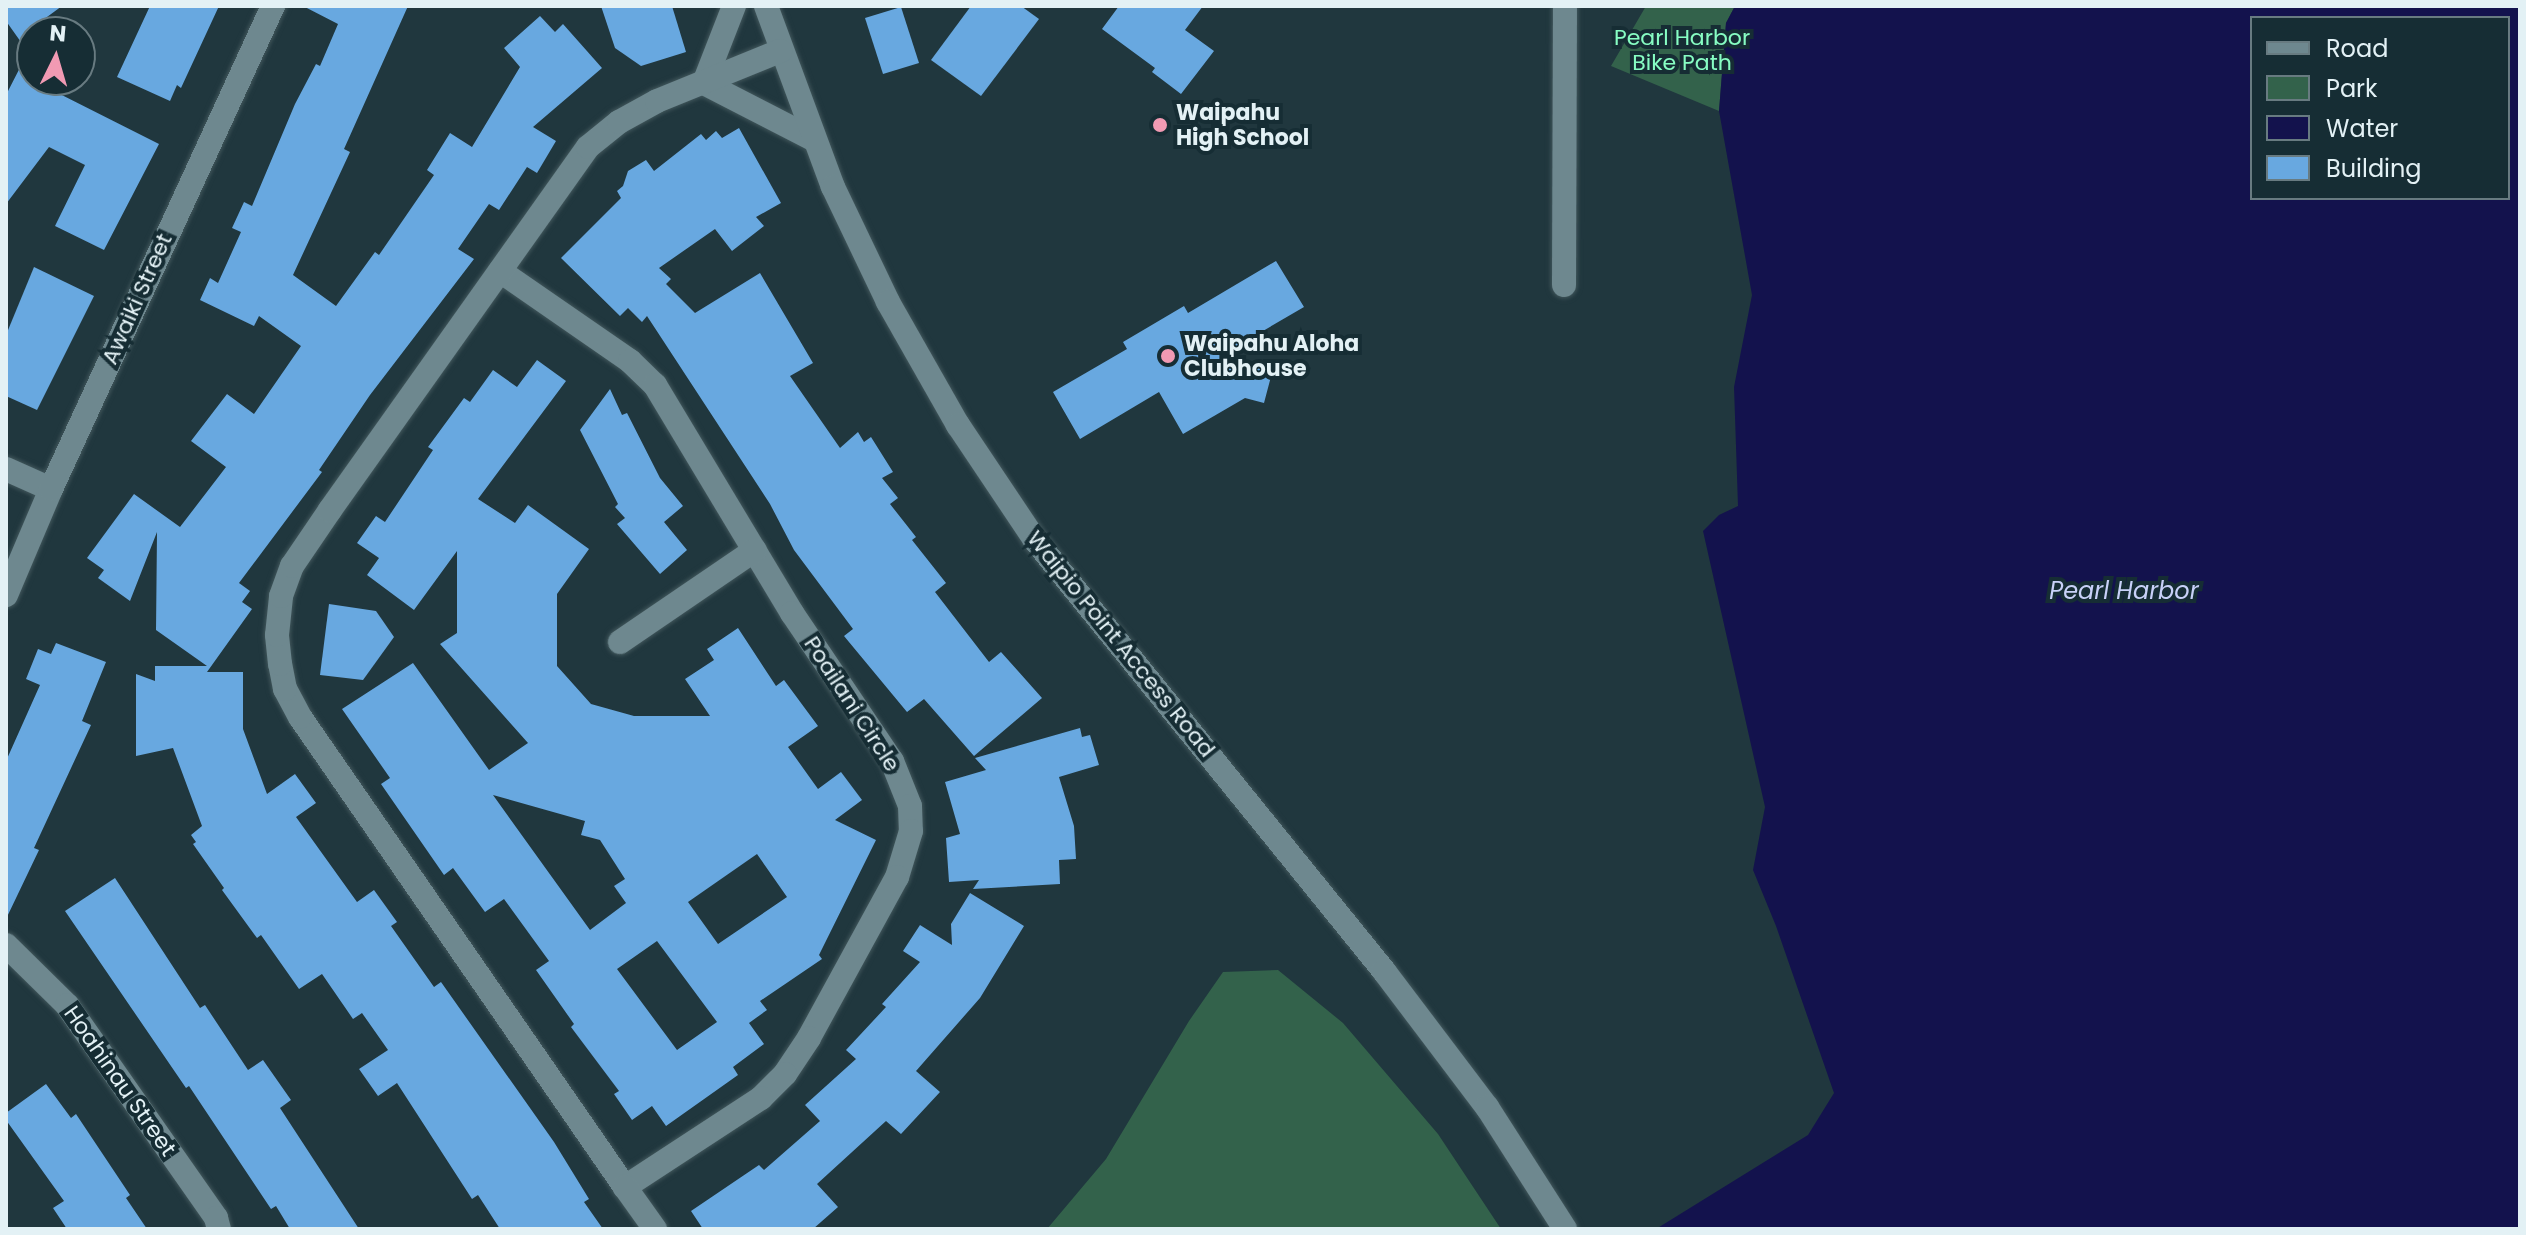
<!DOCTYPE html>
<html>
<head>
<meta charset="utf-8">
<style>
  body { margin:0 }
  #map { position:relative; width:2526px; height:1235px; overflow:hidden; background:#20373e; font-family:Poppins,sans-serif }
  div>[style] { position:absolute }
  .green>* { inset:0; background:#33624b }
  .water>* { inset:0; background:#13124d }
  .building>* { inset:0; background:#68a8e0 }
  .roads { filter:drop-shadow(0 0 2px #41565b) drop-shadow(0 0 2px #41565b) }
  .minor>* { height:24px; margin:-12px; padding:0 12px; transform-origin:12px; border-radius:12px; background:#6e888f }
  .dots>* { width:22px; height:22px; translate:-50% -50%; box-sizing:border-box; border:4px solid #162d34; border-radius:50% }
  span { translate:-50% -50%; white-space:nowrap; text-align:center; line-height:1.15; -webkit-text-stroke:8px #162d34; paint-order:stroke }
  .park-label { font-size:22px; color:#87fdc3 }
  .poi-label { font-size:22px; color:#e3f1f5; font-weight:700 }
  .left { translate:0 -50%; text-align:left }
  .street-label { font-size:22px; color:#e3f1f5 }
  .water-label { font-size:24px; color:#c8d1f8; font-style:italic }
  .frame { position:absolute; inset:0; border:8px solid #e3f1f5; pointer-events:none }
  .legend { position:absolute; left:2250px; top:16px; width:260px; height:184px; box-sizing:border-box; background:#162d34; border:2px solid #687b81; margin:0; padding:10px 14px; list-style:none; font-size:24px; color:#e3f1f5 }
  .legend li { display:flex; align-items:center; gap:16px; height:40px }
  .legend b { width:40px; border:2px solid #687b81 }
  .north { position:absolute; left:16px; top:16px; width:80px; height:80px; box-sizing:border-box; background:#162d34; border:2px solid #687b81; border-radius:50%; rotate:5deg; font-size:22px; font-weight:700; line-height:32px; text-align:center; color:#e3f1f5 }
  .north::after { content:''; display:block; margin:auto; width:28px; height:36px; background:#f19ab3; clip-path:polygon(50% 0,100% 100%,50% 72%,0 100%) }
</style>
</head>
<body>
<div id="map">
  <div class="green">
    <div style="clip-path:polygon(1646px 6px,1735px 6px,1726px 23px,1719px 111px,1611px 66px)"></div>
    <div style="clip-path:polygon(1278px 970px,1343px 1023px,1438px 1134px,1501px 1229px,1047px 1229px,1106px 1159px,1189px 1021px,1223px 972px)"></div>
  </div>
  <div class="water">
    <div style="clip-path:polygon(evenodd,1735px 6px,2520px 6px,2520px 1229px,1656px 1229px,1808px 1135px,1834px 1093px,1776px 926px,1753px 870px,1765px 807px,1703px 531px,1719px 515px,1738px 506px,1734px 387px,1752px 295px,1719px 111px,1726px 23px,1735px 6px,2252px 18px,2508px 18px,2508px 198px,2252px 198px,2252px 18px)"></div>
  </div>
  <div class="building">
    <div style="clip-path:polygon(6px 6px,62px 6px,32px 28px,32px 80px,159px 144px,104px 250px,55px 226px,85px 165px,49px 147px,6px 204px,6px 95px,28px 52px,6px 21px)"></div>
    <div style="clip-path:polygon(150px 6px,219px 6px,181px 88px,177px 85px,170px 101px,117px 77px)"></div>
    <div style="clip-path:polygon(303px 6px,408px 6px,344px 149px,350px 152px,293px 275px,336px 306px,375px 252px,379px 255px,434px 175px,427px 170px,450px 133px,472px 147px,520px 67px,504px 48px,540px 16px,555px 32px,563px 24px,602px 68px,533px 127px,556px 141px,537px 173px,527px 167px,499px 210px,489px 204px,458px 249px,474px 259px,370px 395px,319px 470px,322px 472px,239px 583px,250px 591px,242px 602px,252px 609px,207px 672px,243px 672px,243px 729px,267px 794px,295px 774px,316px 803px,296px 817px,357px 902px,374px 890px,397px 922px,391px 926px,434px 987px,441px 982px,554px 1142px,589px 1199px,584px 1202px,603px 1229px,500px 1229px,478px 1195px,472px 1199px,397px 1083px,378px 1096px,359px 1069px,388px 1050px,362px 1013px,353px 1019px,322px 974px,299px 989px,261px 935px,257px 938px,222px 890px,224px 888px,193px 844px,196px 842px,191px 835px,202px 826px,173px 748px,136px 756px,136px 674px,155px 681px,155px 666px,207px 666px,156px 630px,157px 532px,130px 601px,98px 578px,104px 570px,87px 558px,134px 494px,180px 527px,226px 467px,191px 441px,227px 394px,254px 414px,301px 346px,259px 316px,254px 326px,200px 300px,210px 278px,218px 283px,241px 232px,232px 228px,244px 202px,252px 206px,295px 104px,316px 64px,320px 66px,338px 24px)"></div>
    <div style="clip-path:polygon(601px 6px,672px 6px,686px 52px,641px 66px,615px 48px)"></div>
    <div style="clip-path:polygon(971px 6px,1021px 6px,1039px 19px,981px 96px,931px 60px)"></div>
    <div style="clip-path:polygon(1119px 6px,1203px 6px,1185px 30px,1214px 51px,1181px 94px,1152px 72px,1155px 68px,1102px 29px)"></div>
    <div style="clip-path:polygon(901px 7px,919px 63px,883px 74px,865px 18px)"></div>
    <div style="clip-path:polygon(739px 128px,781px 203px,756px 217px,764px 226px,732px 251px,715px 229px,659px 268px,671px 279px,666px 284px,695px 313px,760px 273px,813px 363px,790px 376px,840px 448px,858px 432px,864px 442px,871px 437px,893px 472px,882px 478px,898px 498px,890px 504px,916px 537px,912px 540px,946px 583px,935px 592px,989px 662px,1001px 652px,1042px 698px,974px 756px,924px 699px,907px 712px,844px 636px,853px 629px,794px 550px,770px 504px,647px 316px,642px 322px,628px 308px,620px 316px,561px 258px,621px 198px,617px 191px,623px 186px,628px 171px,646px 160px,654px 171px,701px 134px,706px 140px,716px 131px,722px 138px)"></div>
    <div style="clip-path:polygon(1276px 261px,1304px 307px,1220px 356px,1273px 369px,1264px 403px,1245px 398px,1183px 434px,1159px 392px,1080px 439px,1053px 392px,1127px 349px,1123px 342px,1184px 306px,1188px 313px)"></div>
    <div style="clip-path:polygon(34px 267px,94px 296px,37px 410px,6px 396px,6px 335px)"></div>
    <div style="clip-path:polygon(evenodd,537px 360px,566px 381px,478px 499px,515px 523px,528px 505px,589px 549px,557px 594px,557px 666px,591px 704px,634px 716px,710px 716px,685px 679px,714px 660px,707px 649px,738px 628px,776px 686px,784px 680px,818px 726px,788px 747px,818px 789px,841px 772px,862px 800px,835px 820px,876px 840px,819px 955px,822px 959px,760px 1001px,767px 1010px,749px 1023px,764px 1044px,733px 1067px,738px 1075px,666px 1126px,652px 1106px,632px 1120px,614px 1094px,619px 1091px,571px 1027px,574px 1024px,536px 970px,549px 961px,504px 899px,485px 912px,453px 868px,444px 875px,381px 784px,390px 778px,342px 709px,413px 663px,489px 770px,528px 743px,440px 644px,457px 633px,457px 551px,414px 610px,367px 575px,379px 558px,357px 543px,376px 516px,385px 522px,433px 450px,428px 447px,464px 398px,470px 402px,493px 370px,517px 387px,537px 360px,493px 795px,585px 821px,581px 835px,600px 840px,625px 879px,614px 886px,626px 903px,590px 930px,493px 795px,537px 360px,757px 854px,787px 897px,718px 944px,688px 902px,757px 854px,537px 360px,657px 941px,717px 1022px,677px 1050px,617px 969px,657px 941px)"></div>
    <div style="clip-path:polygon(610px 389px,622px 415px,627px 413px,660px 478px,683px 506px,664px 522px,687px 550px,660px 574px,617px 524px,625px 518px,615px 507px,618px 504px,580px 430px)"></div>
    <div style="clip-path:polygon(329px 604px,376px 611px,394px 637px,363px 680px,320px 675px)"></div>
    <div style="clip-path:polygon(56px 643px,106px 662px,82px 721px,91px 725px,34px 848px,39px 850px,6px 919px,6px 761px,40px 685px,26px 679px,38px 649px,51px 654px)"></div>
    <div style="clip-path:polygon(1080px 728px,1082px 737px,1090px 735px,1099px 765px,1059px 777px,1074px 826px,1076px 859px,1059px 860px,1060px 884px,973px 889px,979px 880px,949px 882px,946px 838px,960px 834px,945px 782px,986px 770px,975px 758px)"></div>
    <div style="clip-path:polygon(115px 878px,200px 1008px,205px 1005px,248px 1070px,263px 1060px,291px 1100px,280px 1108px,359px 1229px,290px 1229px,276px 1206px,271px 1209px,189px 1086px,186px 1088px,65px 911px)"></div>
    <div style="clip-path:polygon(970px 893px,1024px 926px,980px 998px,916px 1071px,940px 1092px,901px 1134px,886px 1121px,817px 1184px,838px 1207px,813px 1229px,703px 1229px,691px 1211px,759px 1165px,764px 1170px,820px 1121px,805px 1105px,856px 1059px,846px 1050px,886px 1007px,882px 1004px,920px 962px,903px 951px,920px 925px,952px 945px,951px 924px)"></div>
    <div style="clip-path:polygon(46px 1084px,71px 1118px,76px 1114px,130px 1195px,126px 1198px,147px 1229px,67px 1229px,53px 1208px,64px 1201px,6px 1120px,6px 1113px)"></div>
  </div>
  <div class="roads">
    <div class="minor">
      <div style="left:734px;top:6px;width:83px;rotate:111.3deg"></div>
      <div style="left:704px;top:83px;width:123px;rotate:27.2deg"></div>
      <div style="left:766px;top:6px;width:193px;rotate:69.7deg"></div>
      <div style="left:833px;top:187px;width:127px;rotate:64.4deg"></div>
      <div style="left:888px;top:302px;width:142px;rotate:60.4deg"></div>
      <div style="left:958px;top:425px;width:138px;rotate:56.2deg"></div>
      <div style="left:1035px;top:540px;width:555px;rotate:51deg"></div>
      <div style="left:1384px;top:971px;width:171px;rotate:52.9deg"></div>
      <div style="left:1487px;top:1107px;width:145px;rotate:57.4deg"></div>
      <div style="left:500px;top:271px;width:158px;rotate:34.7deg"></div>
      <div style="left:630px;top:361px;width:35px;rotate:44deg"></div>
      <div style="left:655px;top:385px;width:266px;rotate:59deg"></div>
      <div style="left:792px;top:613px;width:179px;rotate:56deg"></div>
      <div style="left:892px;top:761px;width:48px;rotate:68.2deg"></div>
      <div style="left:910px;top:806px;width:25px;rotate:88deg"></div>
      <div style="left:911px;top:831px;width:48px;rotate:106.9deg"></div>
      <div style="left:897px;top:877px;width:183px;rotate:118.7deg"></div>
      <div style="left:809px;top:1038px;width:43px;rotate:123.7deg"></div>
      <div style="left:785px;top:1074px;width:34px;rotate:135deg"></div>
      <div style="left:761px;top:1098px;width:163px;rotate:146.8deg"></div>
      <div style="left:625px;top:1187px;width:571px;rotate:-124.66deg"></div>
      <div style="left:300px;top:717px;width:32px;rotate:-118deg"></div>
      <div style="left:285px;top:689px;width:25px;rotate:-101deg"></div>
      <div style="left:280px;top:664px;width:29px;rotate:-96deg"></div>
      <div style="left:277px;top:635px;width:39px;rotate:-84deg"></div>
      <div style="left:281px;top:596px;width:32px;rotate:-70deg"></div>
      <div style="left:292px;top:566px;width:68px;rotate:-55.8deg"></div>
      <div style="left:330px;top:510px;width:445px;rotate:-54.6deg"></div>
      <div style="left:588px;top:147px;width:40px;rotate:-39deg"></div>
      <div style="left:619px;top:122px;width:43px;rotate:-28.9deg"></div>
      <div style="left:657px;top:101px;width:133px;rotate:-22.1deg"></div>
      <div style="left:1564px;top:285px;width:279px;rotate:-89.8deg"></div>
      <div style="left:6px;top:469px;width:49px;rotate:24deg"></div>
      <div style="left:6px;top:595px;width:115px;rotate:-67deg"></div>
      <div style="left:51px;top:489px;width:532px;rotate:-65.32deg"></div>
      <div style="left:620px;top:642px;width:163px;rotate:-34.3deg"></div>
      <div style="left:6px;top:945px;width:86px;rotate:44.5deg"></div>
      <div style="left:67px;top:1005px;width:260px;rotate:55deg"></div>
      <div style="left:216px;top:1218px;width:11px;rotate:75deg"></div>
      <div style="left:625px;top:1187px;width:52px;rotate:54.5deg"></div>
    </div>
  </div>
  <div class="dots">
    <div style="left:1160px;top:125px;background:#f19ab3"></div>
    <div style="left:1168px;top:356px;background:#f19ab3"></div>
  </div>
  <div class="park-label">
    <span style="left:1682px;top:50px">Pearl Harbor<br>Bike Path</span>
  </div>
  <div class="poi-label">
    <span class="left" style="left:1176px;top:125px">Waipahu<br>High School</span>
    <span class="left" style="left:1184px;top:356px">Waipahu Aloha<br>Clubhouse</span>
  </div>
  <div class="street-label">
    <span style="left:137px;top:299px;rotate:-66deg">Awaiki Street</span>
    <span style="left:1121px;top:644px;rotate:51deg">Waipio Point Access Road</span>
    <span style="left:852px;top:704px;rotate:57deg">Poailani Circle</span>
    <span style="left:120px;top:1081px;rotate:55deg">Hoahinau Street</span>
  </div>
  <div class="water-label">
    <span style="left:2124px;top:591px">Pearl Harbor</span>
  </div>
  <div class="frame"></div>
  <ul class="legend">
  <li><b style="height:10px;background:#6e888f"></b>Road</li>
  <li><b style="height:22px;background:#33624b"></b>Park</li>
  <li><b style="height:22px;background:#13124d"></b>Water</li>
  <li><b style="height:22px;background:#68a8e0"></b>Building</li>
  </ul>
  <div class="north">N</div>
</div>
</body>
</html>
